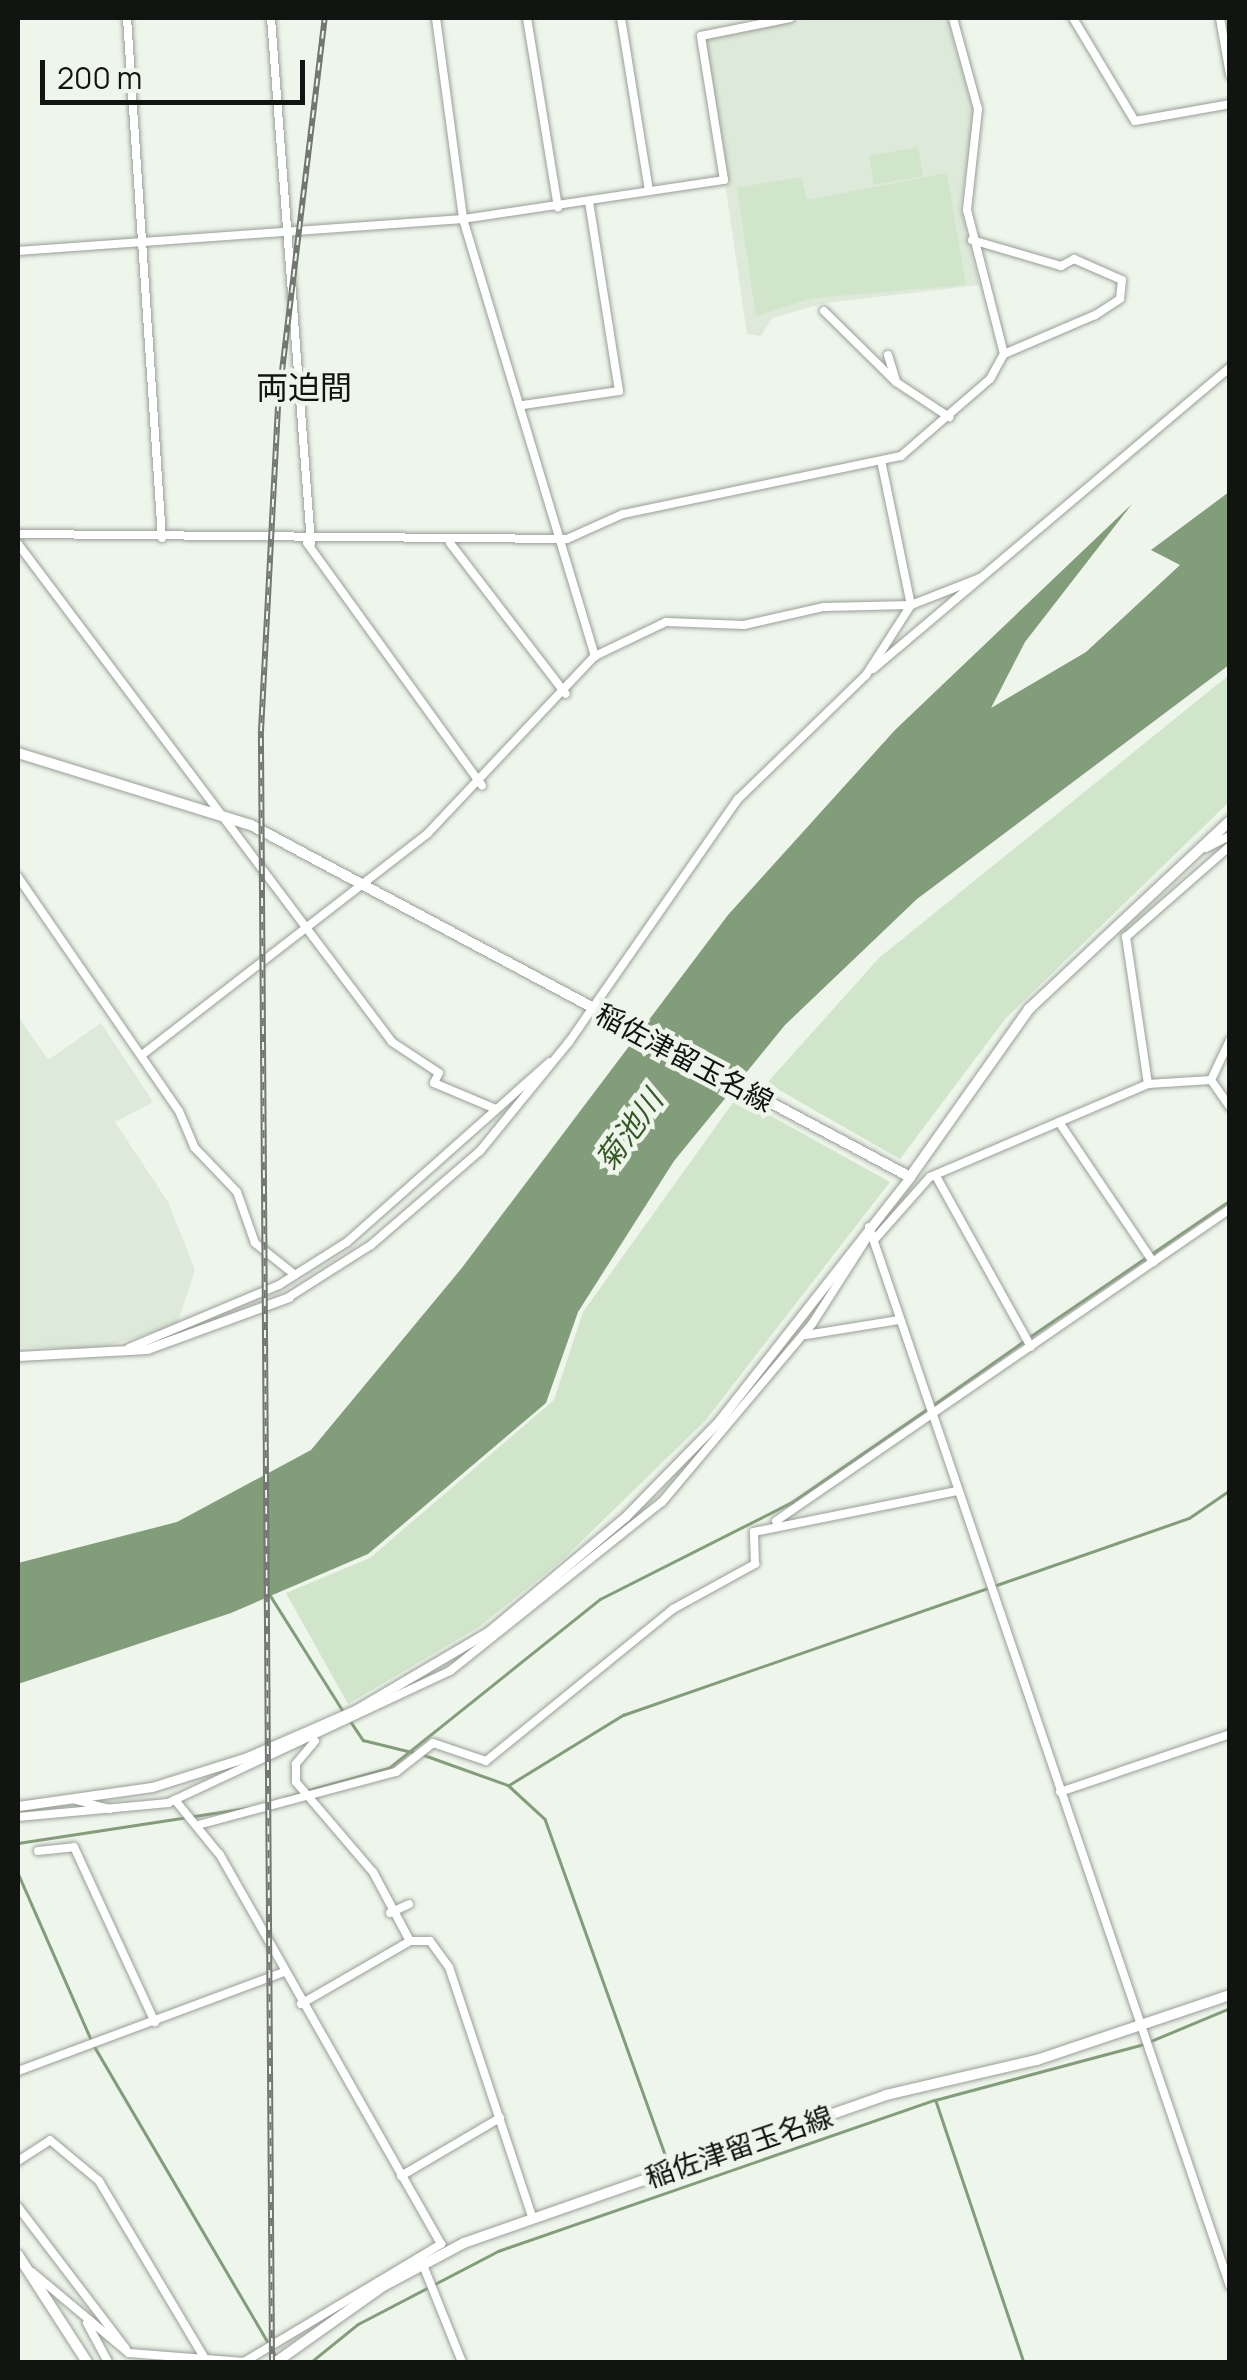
<!DOCTYPE html>
<html>
<head>
<meta charset="utf-8">
<style>
  body { margin:0 }
  #map { position:relative; width:1247px; height:2380px; overflow:hidden; background:#eef5eb; font-family:Manrope,"Noto Sans JP",sans-serif }
  div>[style] { position:absolute }
  .built>* { inset:0; background:#dde9d9 }
  .green>* { inset:0; background:#d0e5c9 }
  .water>* { inset:0; background:#829d79 }
  .stream>* { height:2.5px; margin:-1.25px; padding:0 1.25px; transform-origin:1.25px; border-radius:1.25px; background:#829d79 }
  .roads { filter:drop-shadow(0 0 2px #989f96) drop-shadow(0 0 2px #989f96) }
  .minor>* { height:8px; margin:-4px; padding:0 4px; transform-origin:4px; border-radius:4px; background:#fff }
  .tertiary>* { height:9px; margin:-4.5px; padding:0 4.5px; transform-origin:4.5px; border-radius:4.5px; background:#fff }
  .secondary>* { height:10px; margin:-5px; padding:0 5px; transform-origin:5px; border-radius:5px; background:#fff }
  .rail>* { height:6px; margin-top:-3px; transform-origin:0; background:repeating-linear-gradient(90deg,#eef5eb 0 8px,#737771 0 16px); box-sizing:border-box; border-block:2px solid #737771 }
  span { translate:-50% -50%; white-space:nowrap; text-align:center; line-height:1.15; -webkit-text-stroke:9px #eef5eb; paint-order:stroke }
  .street-label { font-size:28px; color:#121411 }
  .water-label { font-size:30px; color:#355a26; font-style:italic }
  .quarter-label { font-size:32px; color:#121411 }
  .frame { position:absolute; inset:0; border:20px solid #121411; pointer-events:none }
  .scale { position:absolute; left:40px; top:60px; width:265px; height:45px; box-sizing:border-box; border:5px solid #121411; border-top:0; padding-left:12px; font-size:30px; line-height:35px; white-space:nowrap; color:#121411; -webkit-text-stroke:8px #eef5eb; paint-order:stroke }
</style>
</head>
<body>
<div id="map">
  <div class="built">
    <div style="clip-path:polygon(809px 18px,947px 18px,975px 119px,960px 206px,979px 285px,825px 303px,772px 318px,761px 336px,747px 334px,704px 38px)"></div>
    <div style="clip-path:polygon(18px 1016px,48px 1060px,101px 1023px,153px 1102px,115px 1122px,168px 1202px,195px 1270px,177px 1325px,96px 1349px,18px 1347px)"></div>
  </div>
  <div class="green">
    <div style="clip-path:polygon(918px 147px,923px 176px,874px 185px,869px 156px)"></div>
    <div style="clip-path:polygon(947px 173px,966px 285px,813px 298px,756px 316px,737px 188px,801px 177px,807px 200px)"></div>
    <div style="clip-path:polygon(1229px 675px,1229px 802px,1006px 1018px,900px 1159px,767px 1083px,879px 958px)"></div>
    <div style="clip-path:polygon(737px 1097px,890px 1182px,705px 1421px,561px 1561px,479px 1627px,348px 1704px,286px 1593px,370px 1558px,554px 1400px,583px 1312px)"></div>
  </div>
  <div class="water">
    <div style="clip-path:polygon(1229px 492px,1229px 665px,917px 899px,785px 1025px,674px 1161px,578px 1312px,546px 1403px,368px 1554px,231px 1613px,18px 1684px,18px 1563px,177px 1522px,311px 1450px,461px 1269px,728px 915px,895px 730px,1132px 504px,1025px 642px,991px 708px,1086px 652px,1180px 565px,1151px 550px)"></div>
  </div>
  <div class="stream">
    <div style="left:1031px;top:1336px;width:241px;rotate:-34.3deg"></div>
    <div style="left:933px;top:1405px;width:111px;rotate:-35.1deg"></div>
    <div style="left:270px;top:1595px;width:137px;rotate:57.8deg"></div>
    <div style="left:351px;top:1722px;width:22px;rotate:56deg"></div>
    <div style="left:363px;top:1740px;width:55px;rotate:13.8deg"></div>
    <div style="left:424px;top:1755px;width:89px;rotate:19.7deg"></div>
    <div style="left:508px;top:1785px;width:50px;rotate:42.6deg"></div>
    <div style="left:545px;top:1819px;width:372px;rotate:70.3deg"></div>
    <div style="left:509px;top:1785px;width:134px;rotate:-31.6deg"></div>
    <div style="left:623px;top:1715px;width:599px;rotate:-19.19deg"></div>
    <div style="left:1189px;top:1518px;width:50px;rotate:-34.3deg"></div>
    <div style="left:309px;top:1790px;width:83px;rotate:-15.4deg"></div>
    <div style="left:389px;top:1768px;width:270px;rotate:-38.7deg"></div>
    <div style="left:600px;top:1599px;width:215px;rotate:-26.8deg"></div>
    <div style="left:792px;top:1502px;width:163px;rotate:-34.5deg"></div>
    <div style="left:285px;top:1798px;width:17px;rotate:-17deg"></div>
    <div style="left:18px;top:1843px;width:233px;rotate:-8.7deg"></div>
    <div style="left:18px;top:1873px;width:187px;rotate:66.3deg"></div>
    <div style="left:93px;top:2044px;width:363px;rotate:59.6deg"></div>
    <div style="left:1151px;top:2041px;width:86px;rotate:-22.7deg"></div>
    <div style="left:936px;top:2101px;width:275px;rotate:71.4deg"></div>
    <div style="left:311px;top:2362px;width:60px;rotate:-39deg"></div>
    <div style="left:358px;top:2324px;width:158px;rotate:-27.5deg"></div>
    <div style="left:498px;top:2251px;width:462px;rotate:-19.1deg"></div>
    <div style="left:935px;top:2100px;width:216px;rotate:-15deg"></div>
  </div>
  <div class="roads">
    <div class="minor">
      <div style="left:127px;top:18px;width:521px;rotate:86.15deg"></div>
      <div style="left:271px;top:18px;width:527px;rotate:85.64deg"></div>
      <div style="left:436px;top:18px;width:203px;rotate:82.3deg"></div>
      <div style="left:463px;top:219px;width:457px;rotate:73.2deg"></div>
      <div style="left:527px;top:18px;width:192px;rotate:80.7deg"></div>
      <div style="left:621px;top:18px;width:175px;rotate:80.8deg"></div>
      <div style="left:1073px;top:18px;width:120px;rotate:59deg"></div>
      <div style="left:1135px;top:121px;width:97px;rotate:-10.1deg"></div>
      <div style="left:1220px;top:18px;width:58px;rotate:80deg"></div>
      <div style="left:972px;top:240px;width:93px;rotate:16.3deg"></div>
      <div style="left:1061px;top:266px;width:15px;rotate:-28deg"></div>
      <div style="left:1074px;top:259px;width:52px;rotate:23.6deg"></div>
      <div style="left:1122px;top:280px;width:19px;rotate:96deg"></div>
      <div style="left:1120px;top:299px;width:30px;rotate:147deg"></div>
      <div style="left:1095px;top:315px;width:99px;rotate:156.8deg"></div>
      <div style="left:18px;top:251px;width:446px;rotate:-4.1deg"></div>
      <div style="left:463px;top:219px;width:264px;rotate:-8.5deg"></div>
      <div style="left:724px;top:180px;width:146px;rotate:-99.1deg"></div>
      <div style="left:701px;top:36px;width:91px;rotate:-11.4deg"></div>
      <div style="left:824px;top:311px;width:101px;rotate:44.6deg"></div>
      <div style="left:888px;top:355px;width:28px;rotate:73deg"></div>
      <div style="left:896px;top:382px;width:64px;rotate:33.4deg"></div>
      <div style="left:523px;top:405px;width:97px;rotate:-8.3deg"></div>
      <div style="left:619px;top:391px;width:191px;rotate:-99deg"></div>
      <div style="left:882px;top:465px;width:143px;rotate:78.3deg"></div>
      <div style="left:18px;top:534px;width:549px;rotate:0.52deg"></div>
      <div style="left:567px;top:539px;width:61px;rotate:-24.1deg"></div>
      <div style="left:623px;top:514px;width:284px;rotate:-11.8deg"></div>
      <div style="left:901px;top:456px;width:118px;rotate:-40.9deg"></div>
      <div style="left:990px;top:379px;width:29px;rotate:-61deg"></div>
      <div style="left:1004px;top:354px;width:149px;rotate:-104.4deg"></div>
      <div style="left:967px;top:210px;width:102px;rotate:-83.8deg"></div>
      <div style="left:978px;top:109px;width:94px;rotate:-105.4deg"></div>
      <div style="left:307px;top:543px;width:299px;rotate:54.2deg"></div>
      <div style="left:450px;top:543px;width:190px;rotate:52.5deg"></div>
      <div style="left:18px;top:544px;width:623px;rotate:53.09deg"></div>
      <div style="left:392px;top:1042px;width:56px;rotate:33.4deg"></div>
      <div style="left:439px;top:1073px;width:11px;rotate:117deg"></div>
      <div style="left:434px;top:1083px;width:67px;rotate:22.8deg"></div>
      <div style="left:873px;top:669px;width:468px;rotate:-40.2deg"></div>
      <div style="left:1206px;top:848px;width:27px;rotate:-27deg"></div>
      <div style="left:18px;top:877px;width:284px;rotate:55.5deg"></div>
      <div style="left:179px;top:1111px;width:39px;rotate:67deg"></div>
      <div style="left:194px;top:1147px;width:62px;rotate:46.3deg"></div>
      <div style="left:237px;top:1192px;width:54px;rotate:70.6deg"></div>
      <div style="left:255px;top:1243px;width:51px;rotate:38.7deg"></div>
      <div style="left:142px;top:1055px;width:361px;rotate:-37.8deg"></div>
      <div style="left:427px;top:834px;width:245px;rotate:-46.7deg"></div>
      <div style="left:595px;top:656px;width:79px;rotate:-25.6deg"></div>
      <div style="left:666px;top:622px;width:78px;rotate:2.2deg"></div>
      <div style="left:744px;top:625px;width:82px;rotate:-12.7deg"></div>
      <div style="left:824px;top:607px;width:87px;rotate:-1.3deg"></div>
      <div style="left:911px;top:605px;width:74px;rotate:-21.4deg"></div>
      <div style="left:1211px;top:1080px;width:44px;rotate:-64.6deg"></div>
      <div style="left:1211px;top:1080px;width:33px;rotate:55deg"></div>
      <div style="left:1148px;top:1084px;width:149px;rotate:-98.5deg"></div>
      <div style="left:1126px;top:937px;width:138px;rotate:-41.2deg"></div>
      <div style="left:1059px;top:1122px;width:169px;rotate:56.1deg"></div>
      <div style="left:937px;top:1178px;width:193px;rotate:60.9deg"></div>
      <div style="left:869px;top:1227px;width:1119px;rotate:71.18deg"></div>
      <div style="left:874px;top:1240px;width:84px;rotate:-48.4deg"></div>
      <div style="left:930px;top:1177px;width:237px;rotate:-23.1deg"></div>
      <div style="left:1148px;top:1084px;width:63px;rotate:-3.6deg"></div>
      <div style="left:289px;top:1297px;width:97px;rotate:-32.4deg"></div>
      <div style="left:371px;top:1245px;width:144px;rotate:-40.8deg"></div>
      <div style="left:480px;top:1151px;width:141px;rotate:-50.8deg"></div>
      <div style="left:569px;top:1042px;width:296px;rotate:-55.2deg"></div>
      <div style="left:738px;top:799px;width:178px;rotate:-44.1deg"></div>
      <div style="left:866px;top:675px;width:83px;rotate:-57.3deg"></div>
      <div style="left:806px;top:1335px;width:94px;rotate:-9.2deg"></div>
      <div style="left:129px;top:1348px;width:163px;rotate:-22.8deg"></div>
      <div style="left:279px;top:1285px;width:80px;rotate:-32.3deg"></div>
      <div style="left:347px;top:1242px;width:271px;rotate:-41.6deg"></div>
      <div style="left:776px;top:1521px;width:551px;rotate:-34.5deg"></div>
      <div style="left:315px;top:1741px;width:30px;rotate:130deg"></div>
      <div style="left:296px;top:1764px;width:18px;rotate:90deg"></div>
      <div style="left:296px;top:1782px;width:118px;rotate:49.5deg"></div>
      <div style="left:373px;top:1872px;width:78px;rotate:61.8deg"></div>
      <div style="left:1060px;top:1792px;width:180px;rotate:-18.8deg"></div>
      <div style="left:76px;top:1800px;width:35px;rotate:15deg"></div>
      <div style="left:18px;top:1817px;width:151px;rotate:-5.3deg"></div>
      <div style="left:168px;top:1803px;width:311px;rotate:-25.1deg"></div>
      <div style="left:450px;top:1671px;width:271px;rotate:-38.6deg"></div>
      <div style="left:662px;top:1502px;width:233px;rotate:-49.9deg"></div>
      <div style="left:812px;top:1324px;width:106px;rotate:-57.4deg"></div>
      <div style="left:198px;top:1825px;width:205px;rotate:-15deg"></div>
      <div style="left:396px;top:1772px;width:47px;rotate:-38.1deg"></div>
      <div style="left:433px;top:1743px;width:56px;rotate:18.8deg"></div>
      <div style="left:486px;top:1761px;width:241px;rotate:-39.1deg"></div>
      <div style="left:673px;top:1609px;width:94px;rotate:-28.8deg"></div>
      <div style="left:755px;top:1564px;width:32px;rotate:-92deg"></div>
      <div style="left:754px;top:1532px;width:207px;rotate:-11.4deg"></div>
      <div style="left:38px;top:1851px;width:36px;rotate:-6deg"></div>
      <div style="left:74px;top:1847px;width:193px;rotate:65.2deg"></div>
      <div style="left:390px;top:1913px;width:21px;rotate:-25deg"></div>
      <div style="left:301px;top:2004px;width:126px;rotate:-30deg"></div>
      <div style="left:410px;top:1941px;width:20px"></div>
      <div style="left:430px;top:1941px;width:32px;rotate:54deg"></div>
      <div style="left:449px;top:1967px;width:263px;rotate:71.6deg"></div>
      <div style="left:18px;top:2071px;width:284px;rotate:-20.4deg"></div>
      <div style="left:18px;top:2161px;width:38px;rotate:-33deg"></div>
      <div style="left:50px;top:2140px;width:64px;rotate:39.9deg"></div>
      <div style="left:99px;top:2181px;width:205px;rotate:59.2deg"></div>
      <div style="left:401px;top:2176px;width:115px;rotate:-30.4deg"></div>
      <div style="left:18px;top:2207px;width:178px;rotate:52.7deg"></div>
      <div style="left:421px;top:2260px;width:110px;rotate:68.1deg"></div>
      <div style="left:32px;top:2272px;width:126px;rotate:39.9deg"></div>
      <div style="left:129px;top:2353px;width:115px;rotate:4.5deg"></div>
      <div style="left:244px;top:2362px;width:230px;rotate:-30.9deg"></div>
      <div style="left:441px;top:2244px;width:449px;rotate:-119.6deg"></div>
      <div style="left:219px;top:1854px;width:70px;rotate:-129.2deg"></div>
      <div style="left:87px;top:2323px;width:44px;rotate:61.7deg"></div>
    </div>
    <div class="tertiary">
      <div style="left:18px;top:1356px;width:129px;rotate:-3.1deg"></div>
      <div style="left:147px;top:1349px;width:151px;rotate:-20.1deg"></div>
      <div style="left:18px;top:1806px;width:135px;rotate:-8.1deg"></div>
      <div style="left:152px;top:1787px;width:100px;rotate:-17.5deg"></div>
      <div style="left:247px;top:1757px;width:118px;rotate:-23.5deg"></div>
      <div style="left:355px;top:1710px;width:156px;rotate:-30.5deg"></div>
      <div style="left:489px;top:1631px;width:177px;rotate:-40deg"></div>
      <div style="left:625px;top:1517px;width:133px;rotate:-45.6deg"></div>
      <div style="left:718px;top:1422px;width:311px;rotate:-51.9deg"></div>
    </div>
    <div class="secondary">
      <div style="left:18px;top:753px;width:244px;rotate:17.2deg"></div>
      <div style="left:251px;top:825px;width:747px;rotate:28.11deg"></div>
      <div style="left:910px;top:1177px;width:206px;rotate:-54.7deg"></div>
      <div style="left:1029px;top:1009px;width:275px;rotate:-43.1deg"></div>
      <div style="left:18px;top:2255px;width:127px;rotate:57.2deg"></div>
      <div style="left:276px;top:2362px;width:131px;rotate:-35.4deg"></div>
      <div style="left:383px;top:2286px;width:92px;rotate:-28deg"></div>
      <div style="left:464px;top:2243px;width:447px;rotate:-19.3deg"></div>
      <div style="left:886px;top:2095px;width:155px;rotate:-13.1deg"></div>
      <div style="left:1037px;top:2060px;width:204px;rotate:-18.6deg"></div>
    </div>
  </div>
  <div class="rail">
    <div style="left:272px;top:2362px;width:1631px;rotate:-90.39deg"></div>
    <div style="left:261px;top:731px;width:327px;rotate:-87deg"></div>
    <div style="left:278px;top:404px;width:389px;rotate:-83.1deg"></div>
  </div>
  <div class="street-label">
    <span style="left:685px;top:1057px;rotate:28deg">稲佐津留玉名線</span>
    <span style="left:739px;top:2146px;rotate:-19deg">稲佐津留玉名線</span>
  </div>
  <div class="water-label">
    <span style="left:629px;top:1130px;rotate:-54deg">菊池川</span>
  </div>
  <div class="quarter-label">
    <span style="left:304px;top:387px">両迫間</span>
  </div>
  <div class="frame"></div>
  <div class="scale">200 m</div>
</div>
</body>
</html>
